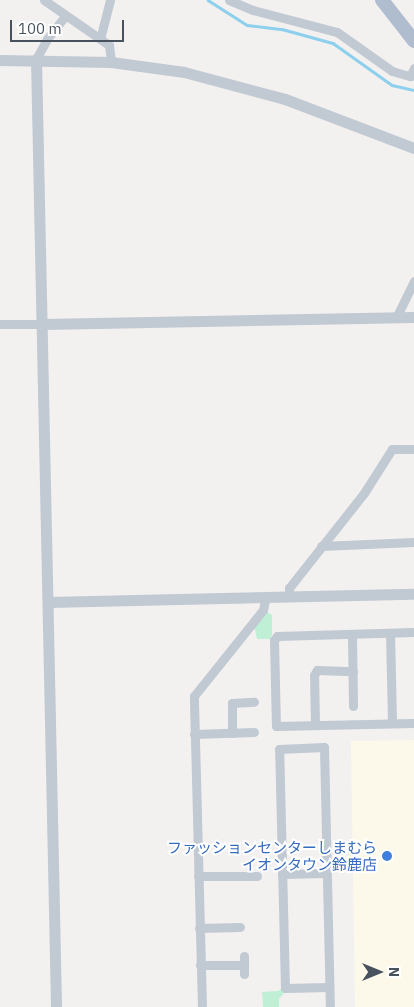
<!DOCTYPE html>
<html>
<head>
<meta charset="utf-8">
<style>
  body { margin:0 }
  #map { position:relative; width:414px; height:1007px; overflow:hidden; background:#f3f0f0; font-family:"IBM Plex Sans","Noto Sans JP",sans-serif }
  div>[style] { position:absolute }
  .commercial>* { inset:0; background:#fcf9ea }
  .green>* { inset:0; background:#bff0d6 }
  .stream>* { height:2.5px; margin:-1.25px; padding:0 1.25px; transform-origin:1.25px; border-radius:1.25px; background:#8cd0ed }
  .minor>* { height:9px; margin:-4.5px; padding:0 4.5px; transform-origin:4.5px; border-radius:4.5px; background:#c1c9d2 }
  .tertiary>* { height:11px; margin:-5.5px; padding:0 5.5px; transform-origin:5.5px; border-radius:5.5px; background:#c1c9d2 }
  .primary>* { height:14px; margin:-7px; padding:0 7px; transform-origin:7px; border-radius:7px; background:#b0bdcf }
  .dots>* { width:14px; height:14px; translate:-50% -50%; box-sizing:border-box; border:2px solid #fff; border-radius:50% }
  span { translate:-50% -50%; white-space:nowrap; text-align:center; line-height:1.15; -webkit-text-stroke:4px #fff; paint-order:stroke }
  .shop-label { font-size:15px; color:#366cbe }
  .right { translate:-100% -50%; text-align:right }
  .north { position:absolute; left:354px; top:947px; width:50px; height:50px; -webkit-text-stroke:4px #fff; paint-order:stroke; rotate:90deg; font-size:14px; font-weight:700; line-height:20px; text-align:center; color:#48525e }
  .north::after { content:''; display:block; margin:auto; width:18px; height:22px; background:#48525e; clip-path:polygon(50% 0,100% 100%,50% 72%,0 100%) }
  .scale { position:absolute; left:10px; top:20px; width:114px; height:22px; box-sizing:border-box; border:2px solid #48525e; border-top:0; padding-left:6px; font-size:15px; line-height:18px; white-space:nowrap; color:#48525e; -webkit-text-stroke:4px #fff; paint-order:stroke }
</style>
</head>
<body>
<div id="map">
  <div class="commercial">
    <div style="clip-path:polygon(414px 740px,414px 1007px,355px 1007px,351px 741px)"></div>
  </div>
  <div class="green">
    <div style="clip-path:polygon(265px 611px,272px 615px,272px 635px,270px 639px,257px 639px,254px 625px)"></div>
    <div style="clip-path:polygon(282px 988px,286px 991px,279px 999px,279px 1007px,263px 1007px,262px 992px,278px 991px)"></div>
  </div>
  <div class="stream">
    <div style="left:208px;top:0;width:46px;rotate:32.7deg"></div>
    <div style="left:247px;top:25px;width:35px;rotate:7deg"></div>
    <div style="left:282px;top:29px;width:53px;rotate:15.4deg"></div>
    <div style="left:333px;top:43px;width:72px;rotate:35.4deg"></div>
    <div style="left:392px;top:85px;width:23px;rotate:13deg"></div>
  </div>
  <div class="minor">
    <div style="left:44px;top:0;width:79px;rotate:34.7deg"></div>
    <div style="left:109px;top:45px;width:17px;rotate:83deg"></div>
    <div style="left:229px;top:0;width:26px;rotate:23deg"></div>
    <div style="left:253px;top:10px;width:87px;rotate:14.7deg"></div>
    <div style="left:337px;top:32px;width:67px;rotate:35.3deg"></div>
    <div style="left:392px;top:71px;width:19px;rotate:16deg"></div>
    <div style="left:410px;top:76px;width:9px;rotate:-63deg"></div>
    <div style="left:100px;top:39px;width:40px;rotate:-75.6deg"></div>
    <div style="left:36px;top:59px;width:23px;rotate:-61deg"></div>
    <div style="left:47px;top:39px;width:29px;rotate:-52deg"></div>
    <div style="left:396px;top:318px;width:41px;rotate:-64.1deg"></div>
    <div style="left:0;top:324px;width:43px"></div>
    <div style="left:321px;top:546px;width:93px;rotate:-2.5deg"></div>
    <div style="left:289px;top:596px;width:8px;rotate:-90deg"></div>
    <div style="left:289px;top:588px;width:121px;rotate:-51.7deg"></div>
    <div style="left:364px;top:493px;width:52px;rotate:-57.5deg"></div>
    <div style="left:392px;top:449px;width:22px"></div>
    <div style="left:414px;top:632px;width:137px;rotate:178.3deg"></div>
    <div style="left:277px;top:636px;width:5px;rotate:127deg"></div>
    <div style="left:274px;top:640px;width:86px;rotate:88.7deg"></div>
    <div style="left:276px;top:726px;width:138px;rotate:-1.2deg"></div>
    <div style="left:390px;top:633px;width:90px;rotate:88.7deg"></div>
    <div style="left:352px;top:634px;width:72px;rotate:89.2deg"></div>
    <div style="left:315px;top:725px;width:50px;rotate:-91.1deg"></div>
    <div style="left:314px;top:675px;width:6px;rotate:-59deg"></div>
    <div style="left:317px;top:670px;width:36px;rotate:2deg"></div>
    <div style="left:232px;top:733px;width:30px;rotate:-90deg"></div>
    <div style="left:232px;top:703px;width:22px;rotate:-3deg"></div>
    <div style="left:194px;top:734px;width:60px;rotate:-1.9deg"></div>
    <div style="left:282px;top:874px;width:44px;rotate:-1.3deg"></div>
    <div style="left:198px;top:876px;width:59px"></div>
    <div style="left:199px;top:928px;width:41px;rotate:-1.4deg"></div>
    <div style="left:244px;top:956px;width:18px;rotate:90deg"></div>
    <div style="left:200px;top:965px;width:44px"></div>
    <div style="left:329px;top:987px;width:44px;rotate:178.7deg"></div>
    <div style="left:285px;top:988px;width:239px;rotate:-91.4deg"></div>
    <div style="left:279px;top:749px;width:45px;rotate:-2.5deg"></div>
    <div style="left:324px;top:747px;width:260px;rotate:88.7deg"></div>
    <div style="left:202px;top:1007px;width:311px;rotate:-91.5deg"></div>
    <div style="left:194px;top:696px;width:110px;rotate:-51.3deg"></div>
    <div style="left:263px;top:610px;width:14px;rotate:-78deg"></div>
  </div>
  <div class="tertiary">
    <div style="left:36px;top:59px;width:948px;rotate:88.79deg"></div>
    <div style="left:0;top:60px;width:111px;rotate:1deg"></div>
    <div style="left:111px;top:62px;width:74px;rotate:7.8deg"></div>
    <div style="left:184px;top:72px;width:105px;rotate:15deg"></div>
    <div style="left:285px;top:99px;width:138px;rotate:20.8deg"></div>
    <div style="left:43px;top:324px;width:371px;rotate:-1.1deg"></div>
    <div style="left:48px;top:602px;width:366px;rotate:-1.3deg"></div>
  </div>
  <div class="primary">
    <div style="left:382px;top:0;width:52px;rotate:52deg"></div>
  </div>
  <div class="dots">
    <div style="left:387px;top:856px;background:#3f7fe0"></div>
  </div>
  <div class="shop-label">
    <span class="right" style="left:377px;top:856px">ファッションセンターしまむら<br>イオンタウン鈴鹿店</span>
  </div>
  <div class="north">N</div>
  <div class="scale">100 m</div>
</div>
</body>
</html>
